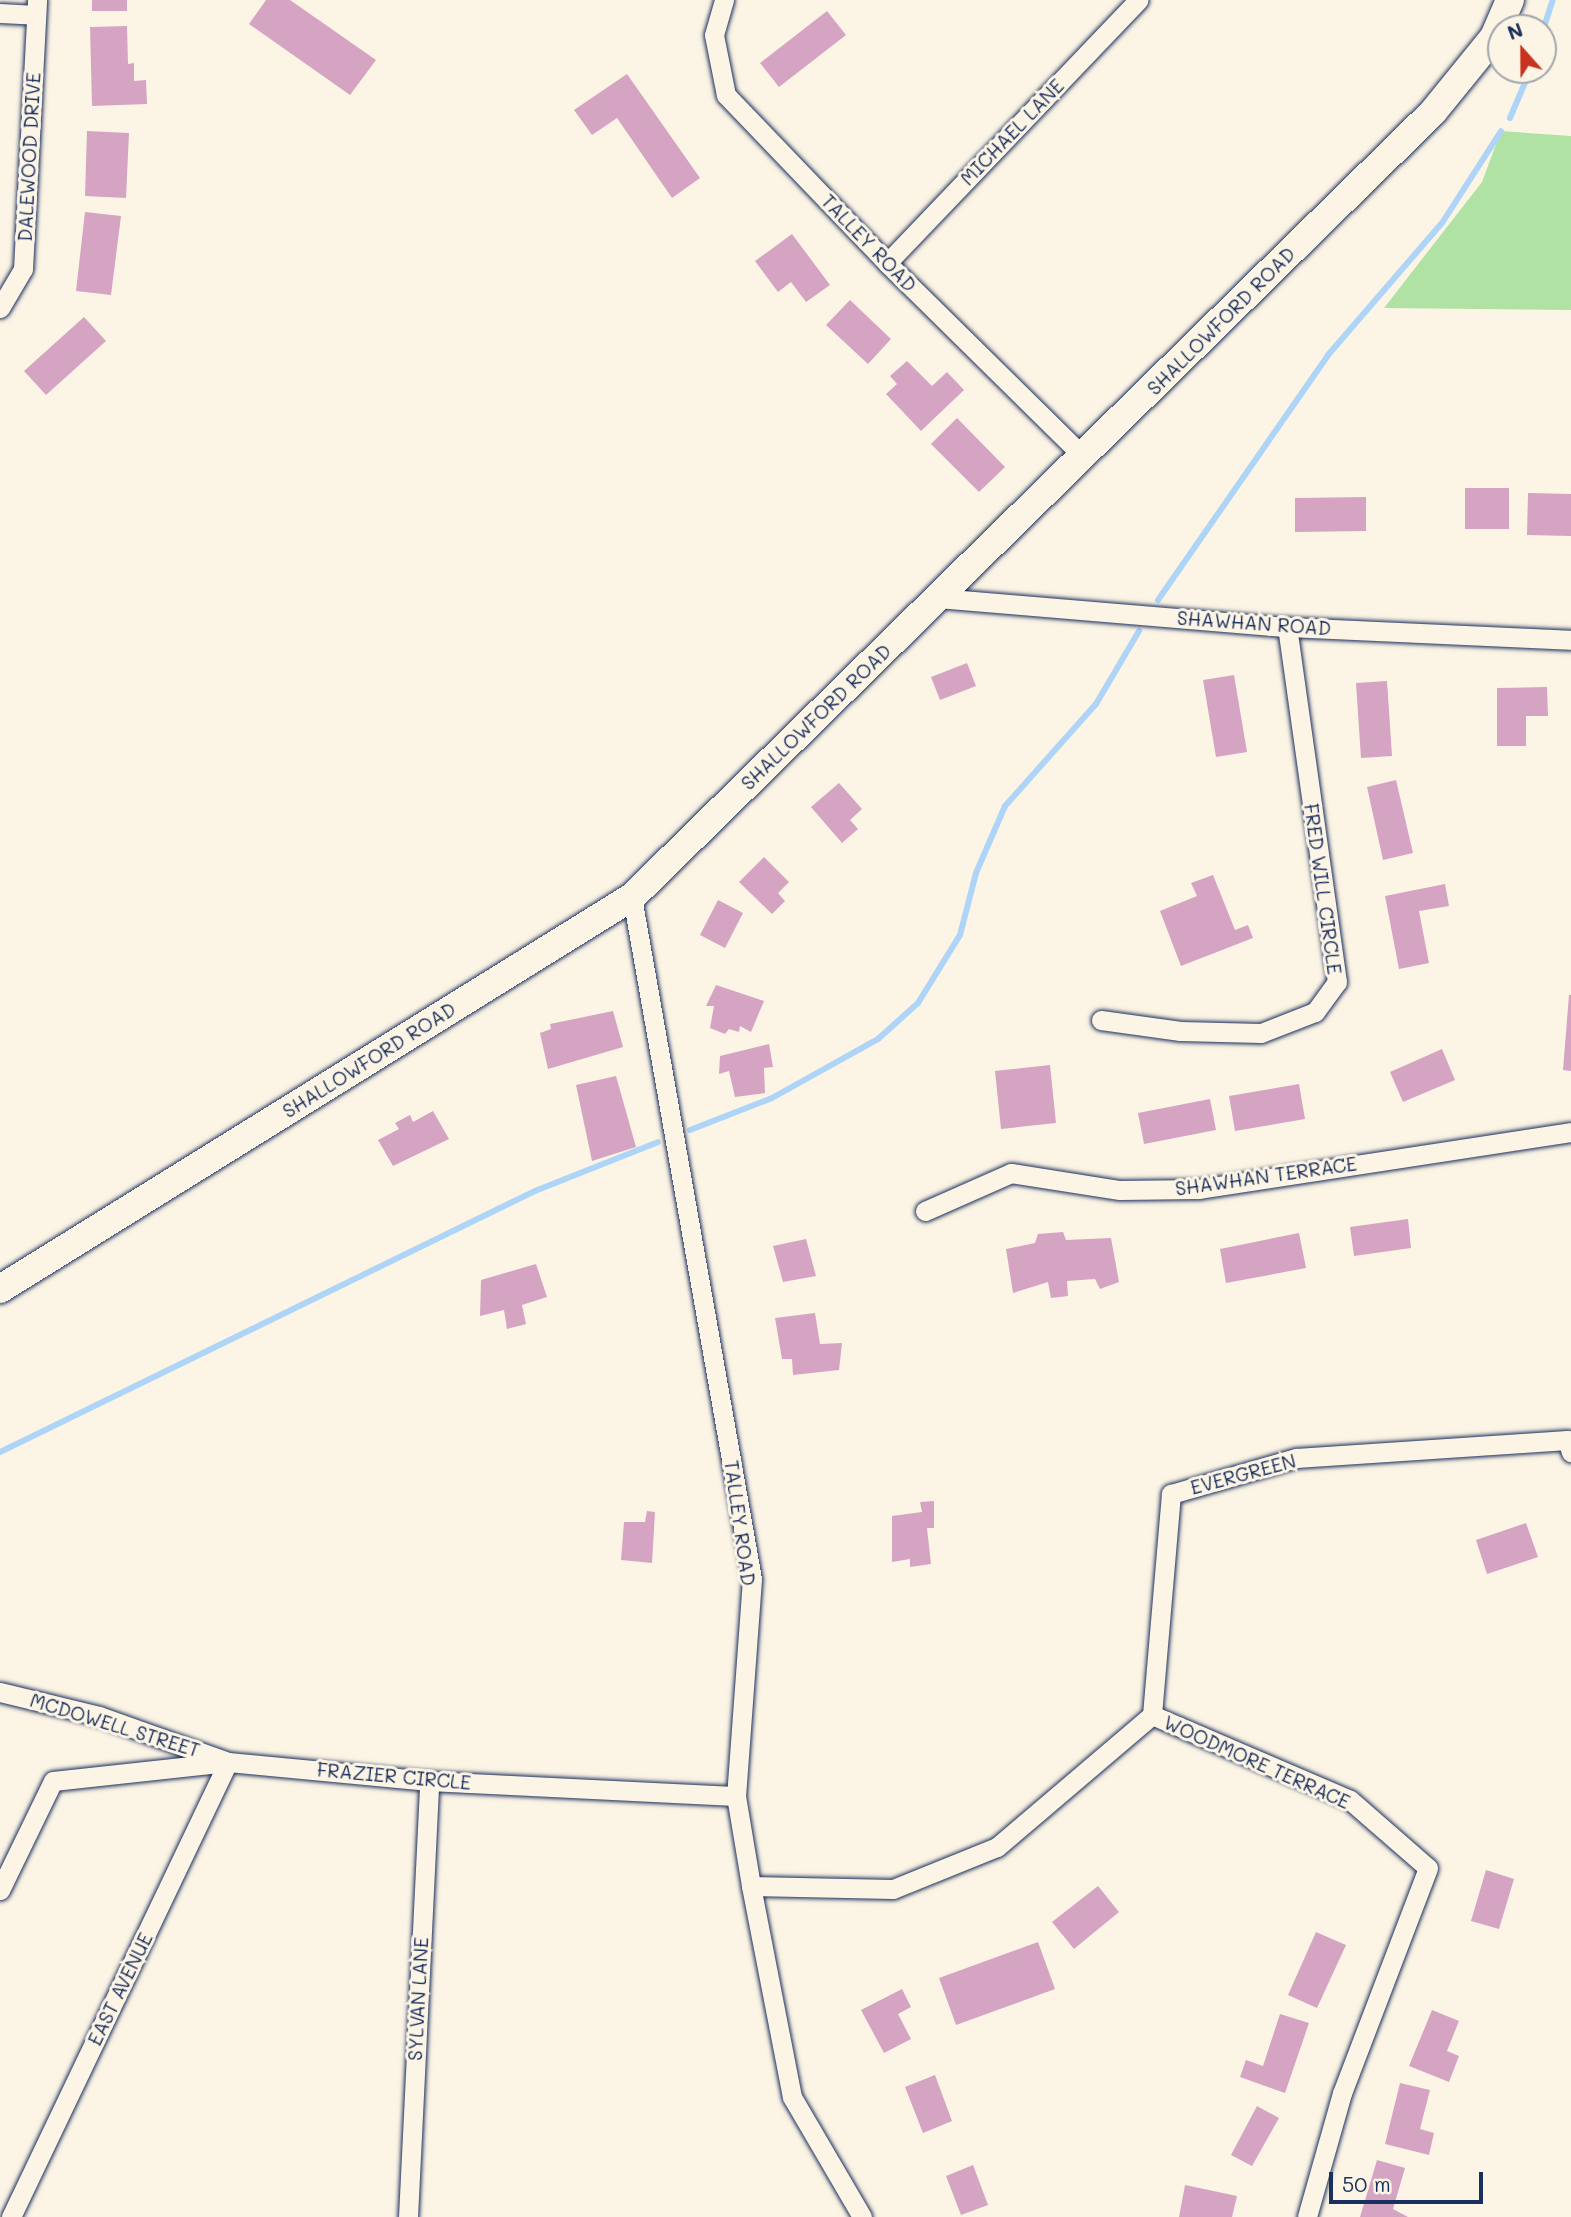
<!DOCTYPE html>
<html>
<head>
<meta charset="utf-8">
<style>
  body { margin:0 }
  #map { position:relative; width:1571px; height:2217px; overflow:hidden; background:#fcf5e5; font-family:Mali,sans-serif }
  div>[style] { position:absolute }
  .green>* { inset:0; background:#b0e2a3 }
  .stream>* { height:6px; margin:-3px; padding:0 3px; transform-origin:3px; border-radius:3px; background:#aed4f7 }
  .building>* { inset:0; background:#d5a4c2 }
  .roads { filter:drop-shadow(0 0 2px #1b2f5e) drop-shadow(0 0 2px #1b2f5e) }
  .street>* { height:19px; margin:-9.5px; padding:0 9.5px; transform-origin:9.5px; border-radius:9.5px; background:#fcf5e5 }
  .secondary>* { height:28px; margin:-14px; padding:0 14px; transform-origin:14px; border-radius:14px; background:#fcf5e5 }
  span { translate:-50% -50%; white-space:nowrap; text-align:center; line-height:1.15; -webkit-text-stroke:6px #fcf5e5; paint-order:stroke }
  .street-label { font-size:19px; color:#1b2f5e }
  .north { position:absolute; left:1487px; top:14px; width:70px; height:70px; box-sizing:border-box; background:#fcf5e5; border:2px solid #a2a6af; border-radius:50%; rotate:339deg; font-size:19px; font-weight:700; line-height:28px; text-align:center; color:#1b2f5e }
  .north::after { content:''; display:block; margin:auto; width:24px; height:32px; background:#c8321e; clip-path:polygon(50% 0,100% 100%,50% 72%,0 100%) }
  .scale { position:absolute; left:1329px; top:2172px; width:154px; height:32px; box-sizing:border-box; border:4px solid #1b2f5e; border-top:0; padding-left:9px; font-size:21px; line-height:24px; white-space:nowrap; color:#1b2f5e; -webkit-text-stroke:5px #fcf5e5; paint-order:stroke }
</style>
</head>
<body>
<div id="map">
  <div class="green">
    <div style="clip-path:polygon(1501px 131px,1571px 136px,1571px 310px,1384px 308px,1482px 182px)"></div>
  </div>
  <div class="stream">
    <div style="left:1543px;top:30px;width:32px;rotate:-72deg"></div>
    <div style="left:1510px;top:118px;width:38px;rotate:-67deg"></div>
    <div style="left:1158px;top:600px;width:298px;rotate:-55.2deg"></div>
    <div style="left:1328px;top:355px;width:174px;rotate:-49.2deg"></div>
    <div style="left:1442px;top:223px;width:109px;rotate:-57.3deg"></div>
    <div style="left:690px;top:1130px;width:88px;rotate:-21.3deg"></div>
    <div style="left:772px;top:1098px;width:121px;rotate:-29.1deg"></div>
    <div style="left:878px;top:1039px;width:54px;rotate:-42deg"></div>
    <div style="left:918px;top:1003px;width:80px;rotate:-58.3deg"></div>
    <div style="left:960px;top:935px;width:64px;rotate:-75.5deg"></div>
    <div style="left:976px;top:873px;width:73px;rotate:-66.6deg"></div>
    <div style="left:1005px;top:806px;width:137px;rotate:-48.3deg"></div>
    <div style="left:1096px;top:704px;width:85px;rotate:-59.5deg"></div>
    <div style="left:0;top:1452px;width:595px;rotate:-26.01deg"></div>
    <div style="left:535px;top:1191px;width:132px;rotate:-21.7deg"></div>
  </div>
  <div class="building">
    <div style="clip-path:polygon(92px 0,127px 0,127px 11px,92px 11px)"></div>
    <div style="clip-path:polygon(266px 0,290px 0,376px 60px,350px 95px,249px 24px)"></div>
    <div style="clip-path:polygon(827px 11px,846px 35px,779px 87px,760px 63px)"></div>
    <div style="clip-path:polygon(127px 26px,128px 64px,134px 63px,134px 81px,146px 80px,147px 104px,92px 106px,90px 27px)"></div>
    <div style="clip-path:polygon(627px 74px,700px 178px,672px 198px,617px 118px,592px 135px,574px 110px)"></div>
    <div style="clip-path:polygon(87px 131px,129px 133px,126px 198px,85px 196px)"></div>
    <div style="clip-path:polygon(85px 212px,121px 216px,111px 295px,76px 291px)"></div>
    <div style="clip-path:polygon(792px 234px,830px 285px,806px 302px,791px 282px,778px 292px,755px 261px)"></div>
    <div style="clip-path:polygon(850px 300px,891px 339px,868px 364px,826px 325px)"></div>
    <div style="clip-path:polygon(84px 317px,106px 341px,46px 395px,24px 371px)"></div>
    <div style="clip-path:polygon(907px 361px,932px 386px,947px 372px,964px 390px,921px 431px,886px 394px,897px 384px,890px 376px)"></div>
    <div style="clip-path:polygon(957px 418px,1005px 467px,979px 492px,931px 444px)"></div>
    <div style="clip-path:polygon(1465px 488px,1509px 488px,1509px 529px,1465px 529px)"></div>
    <div style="clip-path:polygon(1528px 493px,1571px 494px,1571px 536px,1527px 535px)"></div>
    <div style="clip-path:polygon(1366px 497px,1366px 531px,1295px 532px,1295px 498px)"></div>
    <div style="clip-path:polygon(967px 663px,976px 686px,940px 700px,931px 677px)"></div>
    <div style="clip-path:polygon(1234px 675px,1247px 752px,1216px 757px,1203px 680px)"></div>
    <div style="clip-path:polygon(1387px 681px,1392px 756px,1361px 758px,1356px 683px)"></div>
    <div style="clip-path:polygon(1547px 687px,1548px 716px,1526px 716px,1526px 746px,1497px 746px,1497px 688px)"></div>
    <div style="clip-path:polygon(1396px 780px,1413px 853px,1383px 860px,1367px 787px)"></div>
    <div style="clip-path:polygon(839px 783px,862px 809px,850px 820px,858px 829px,842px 843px,811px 807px)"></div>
    <div style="clip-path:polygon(764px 857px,789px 882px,778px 893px,785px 901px,772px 914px,739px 882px)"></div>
    <div style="clip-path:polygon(1213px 875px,1235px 930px,1248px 925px,1253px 938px,1181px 966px,1160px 911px,1197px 896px,1191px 883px)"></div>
    <div style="clip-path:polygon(1445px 884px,1449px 906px,1419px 911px,1429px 963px,1399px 969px,1385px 896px)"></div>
    <div style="clip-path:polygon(718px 900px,743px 913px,725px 948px,700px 935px)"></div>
    <div style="clip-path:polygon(716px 985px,764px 1001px,751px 1032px,740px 1026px,739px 1032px,729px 1029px,725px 1034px,710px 1028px,714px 1006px,706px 1006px)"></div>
    <div style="clip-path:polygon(1569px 995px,1571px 995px,1571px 1071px,1563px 1070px)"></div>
    <div style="clip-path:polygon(613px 1011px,623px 1047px,548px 1069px,540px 1033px,551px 1029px,550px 1024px)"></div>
    <div style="clip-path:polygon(769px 1044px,773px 1067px,764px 1068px,765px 1093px,735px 1097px,729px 1071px,719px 1074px,720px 1056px)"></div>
    <div style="clip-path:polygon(1442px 1049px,1455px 1080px,1403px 1102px,1390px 1072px)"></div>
    <div style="clip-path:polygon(1050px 1065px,1056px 1123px,1001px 1129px,995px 1071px)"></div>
    <div style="clip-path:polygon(616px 1076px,636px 1147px,592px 1161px,576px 1085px)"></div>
    <div style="clip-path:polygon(1299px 1084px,1305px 1119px,1235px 1131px,1229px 1096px)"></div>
    <div style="clip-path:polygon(1210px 1099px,1216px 1130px,1144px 1144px,1138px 1113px)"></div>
    <div style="clip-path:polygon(433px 1111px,449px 1139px,393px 1166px,378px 1140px,399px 1129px,395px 1123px,410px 1115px,413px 1122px)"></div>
    <div style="clip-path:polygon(1408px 1219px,1411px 1248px,1354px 1256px,1350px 1227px)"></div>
    <div style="clip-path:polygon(1063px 1232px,1066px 1240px,1111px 1238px,1119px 1282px,1100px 1289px,1095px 1279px,1067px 1281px,1068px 1296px,1051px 1298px,1048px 1282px,1013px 1293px,1006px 1249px,1035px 1243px,1038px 1234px)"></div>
    <div style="clip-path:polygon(1299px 1233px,1306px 1268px,1226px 1283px,1220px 1249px)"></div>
    <div style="clip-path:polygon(806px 1239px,816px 1276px,783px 1282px,773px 1246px)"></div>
    <div style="clip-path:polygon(536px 1264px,547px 1297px,522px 1305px,526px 1324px,507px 1329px,504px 1310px,480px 1316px,481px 1280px)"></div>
    <div style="clip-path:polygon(815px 1313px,820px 1344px,842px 1343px,839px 1370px,793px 1375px,792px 1359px,782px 1359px,775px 1318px)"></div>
    <div style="clip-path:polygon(934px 1501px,934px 1528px,927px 1528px,931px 1564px,910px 1567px,910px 1559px,892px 1562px,892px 1516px,922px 1512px,920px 1502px)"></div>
    <div style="clip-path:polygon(647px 1511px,655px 1512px,652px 1563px,621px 1560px,624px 1522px,645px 1522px)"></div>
    <div style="clip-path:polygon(1526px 1523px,1538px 1557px,1487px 1574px,1476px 1540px)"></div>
    <div style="clip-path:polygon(1486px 1870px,1514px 1879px,1499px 1929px,1471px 1921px)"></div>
    <div style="clip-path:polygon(1098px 1886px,1119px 1912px,1074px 1949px,1052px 1922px)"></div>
    <div style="clip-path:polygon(1316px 1932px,1346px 1945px,1317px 2008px,1288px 1995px)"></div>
    <div style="clip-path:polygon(1038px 1942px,1055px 1989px,956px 2025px,939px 1978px)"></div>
    <div style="clip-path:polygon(902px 1989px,911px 2007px,898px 2014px,911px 2039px,884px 2053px,861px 2010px)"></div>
    <div style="clip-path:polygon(1432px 2010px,1459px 2021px,1447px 2051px,1459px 2056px,1449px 2082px,1409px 2066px)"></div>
    <div style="clip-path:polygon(1280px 2014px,1309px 2023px,1285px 2093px,1240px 2077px,1246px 2060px,1263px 2066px)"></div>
    <div style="clip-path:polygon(935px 2075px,952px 2121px,923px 2133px,905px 2087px)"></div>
    <div style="clip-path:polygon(1400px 2083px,1430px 2090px,1420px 2129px,1434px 2133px,1429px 2155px,1385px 2144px)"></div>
    <div style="clip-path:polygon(1257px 2106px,1279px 2118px,1252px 2166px,1231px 2155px)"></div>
    <div style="clip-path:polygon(1377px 2160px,1405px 2168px,1393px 2209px,1408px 2217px,1360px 2217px)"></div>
    <div style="clip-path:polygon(973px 2165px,988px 2205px,961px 2215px,946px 2176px)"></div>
    <div style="clip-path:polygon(1185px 2185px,1237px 2196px,1232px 2217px,1179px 2217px)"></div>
  </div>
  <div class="roads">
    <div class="street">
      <div style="left:724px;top:0;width:36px;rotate:106deg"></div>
      <div style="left:714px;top:35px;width:61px;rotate:78.7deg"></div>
      <div style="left:726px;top:95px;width:233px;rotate:46.2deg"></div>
      <div style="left:887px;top:263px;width:276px;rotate:44.6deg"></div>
      <div style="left:0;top:13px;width:36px;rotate:3deg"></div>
      <div style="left:887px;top:263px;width:364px;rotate:-46.3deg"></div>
      <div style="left:0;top:308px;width:45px;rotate:-59.5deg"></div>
      <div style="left:23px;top:269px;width:269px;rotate:-87deg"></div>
      <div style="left:938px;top:598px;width:350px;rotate:4.8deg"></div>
      <div style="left:1287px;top:627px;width:284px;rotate:2.6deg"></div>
      <div style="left:632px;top:897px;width:692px;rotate:80.02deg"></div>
      <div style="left:752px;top:1579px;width:218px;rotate:94.2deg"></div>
      <div style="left:736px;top:1796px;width:91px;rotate:80.5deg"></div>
      <div style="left:751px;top:1886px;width:215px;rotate:79deg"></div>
      <div style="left:792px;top:2097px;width:139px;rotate:59.7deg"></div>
      <div style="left:1101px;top:1020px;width:80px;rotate:7.9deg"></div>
      <div style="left:1180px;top:1031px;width:81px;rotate:1.4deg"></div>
      <div style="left:1261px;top:1033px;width:58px;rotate:-21.3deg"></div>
      <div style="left:1315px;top:1012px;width:37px;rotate:-54deg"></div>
      <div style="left:1337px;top:982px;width:359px;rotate:-98deg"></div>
      <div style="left:925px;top:1211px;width:94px;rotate:-23.8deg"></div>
      <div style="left:1011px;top:1173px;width:110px;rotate:8.9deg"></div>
      <div style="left:1120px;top:1190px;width:79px;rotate:-0.7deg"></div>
      <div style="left:1199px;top:1189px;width:376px;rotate:-8.7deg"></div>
      <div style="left:0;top:1692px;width:102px;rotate:13.6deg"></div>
      <div style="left:99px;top:1716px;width:137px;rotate:19.6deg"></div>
      <div style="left:228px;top:1762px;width:504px;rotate:115.5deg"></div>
      <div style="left:1152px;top:1715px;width:222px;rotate:-85.1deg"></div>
      <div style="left:1171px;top:1494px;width:130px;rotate:-16.1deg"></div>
      <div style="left:1296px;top:1458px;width:272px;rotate:-3.8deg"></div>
      <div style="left:1567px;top:1440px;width:13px;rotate:72deg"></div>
      <div style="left:751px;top:1886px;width:142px;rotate:1.2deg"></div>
      <div style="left:893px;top:1889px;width:112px;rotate:-22deg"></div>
      <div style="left:997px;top:1847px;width:204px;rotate:-40.4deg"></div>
      <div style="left:1152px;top:1715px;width:215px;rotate:23.2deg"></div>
      <div style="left:1350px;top:1800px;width:103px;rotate:41.1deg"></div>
      <div style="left:1428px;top:1868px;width:241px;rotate:110.9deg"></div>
      <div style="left:1342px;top:2093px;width:129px;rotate:105.8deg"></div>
      <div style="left:0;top:1890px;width:121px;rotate:-64.1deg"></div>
      <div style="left:53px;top:1781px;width:176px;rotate:-6.2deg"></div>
      <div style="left:228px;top:1762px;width:202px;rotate:5.4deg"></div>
      <div style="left:429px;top:1781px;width:307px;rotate:2.8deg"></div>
      <div style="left:408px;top:2217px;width:437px;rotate:-87.2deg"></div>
    </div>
    <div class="secondary">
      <div style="left:0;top:1289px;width:744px;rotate:-31.81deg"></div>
      <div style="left:632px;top:897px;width:1122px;rotate:-44.42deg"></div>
      <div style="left:1433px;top:112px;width:97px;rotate:-50.9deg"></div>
      <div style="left:1494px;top:37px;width:40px;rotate:-66.6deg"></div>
    </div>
  </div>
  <div class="street-label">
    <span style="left:1012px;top:132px;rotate:-46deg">MICHAEL LANE</span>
    <span style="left:29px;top:157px;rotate:-87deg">DALEWOOD DRIVE</span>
    <span style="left:869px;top:243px;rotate:46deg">TALLEY ROAD</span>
    <span style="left:1221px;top:321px;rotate:-45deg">SHALLOWFORD ROAD</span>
    <span style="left:1254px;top:623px;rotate:4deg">SHAWHAN ROAD</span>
    <span style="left:816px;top:717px;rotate:-44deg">SHALLOWFORD ROAD</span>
    <span style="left:1323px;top:889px;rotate:82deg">FRED WILL CIRCLE</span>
    <span style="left:369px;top:1060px;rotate:-32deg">SHALLOWFORD ROAD</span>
    <span style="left:1266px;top:1176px;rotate:-8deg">SHAWHAN TERRACE</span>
    <span style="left:1243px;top:1474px;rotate:-15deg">EVERGREEN</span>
    <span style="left:740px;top:1523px;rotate:82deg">TALLEY ROAD</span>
    <span style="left:115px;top:1725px;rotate:17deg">MCDOWELL STREET</span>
    <span style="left:1257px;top:1762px;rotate:24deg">WOODMORE TERRACE</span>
    <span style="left:394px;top:1776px;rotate:5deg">FRAZIER CIRCLE</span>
    <span style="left:120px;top:1989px;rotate:-64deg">EAST AVENUE</span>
    <span style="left:418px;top:1999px;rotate:-87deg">SYLVAN LANE</span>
  </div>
  <div class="north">N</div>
  <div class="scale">50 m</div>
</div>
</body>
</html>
